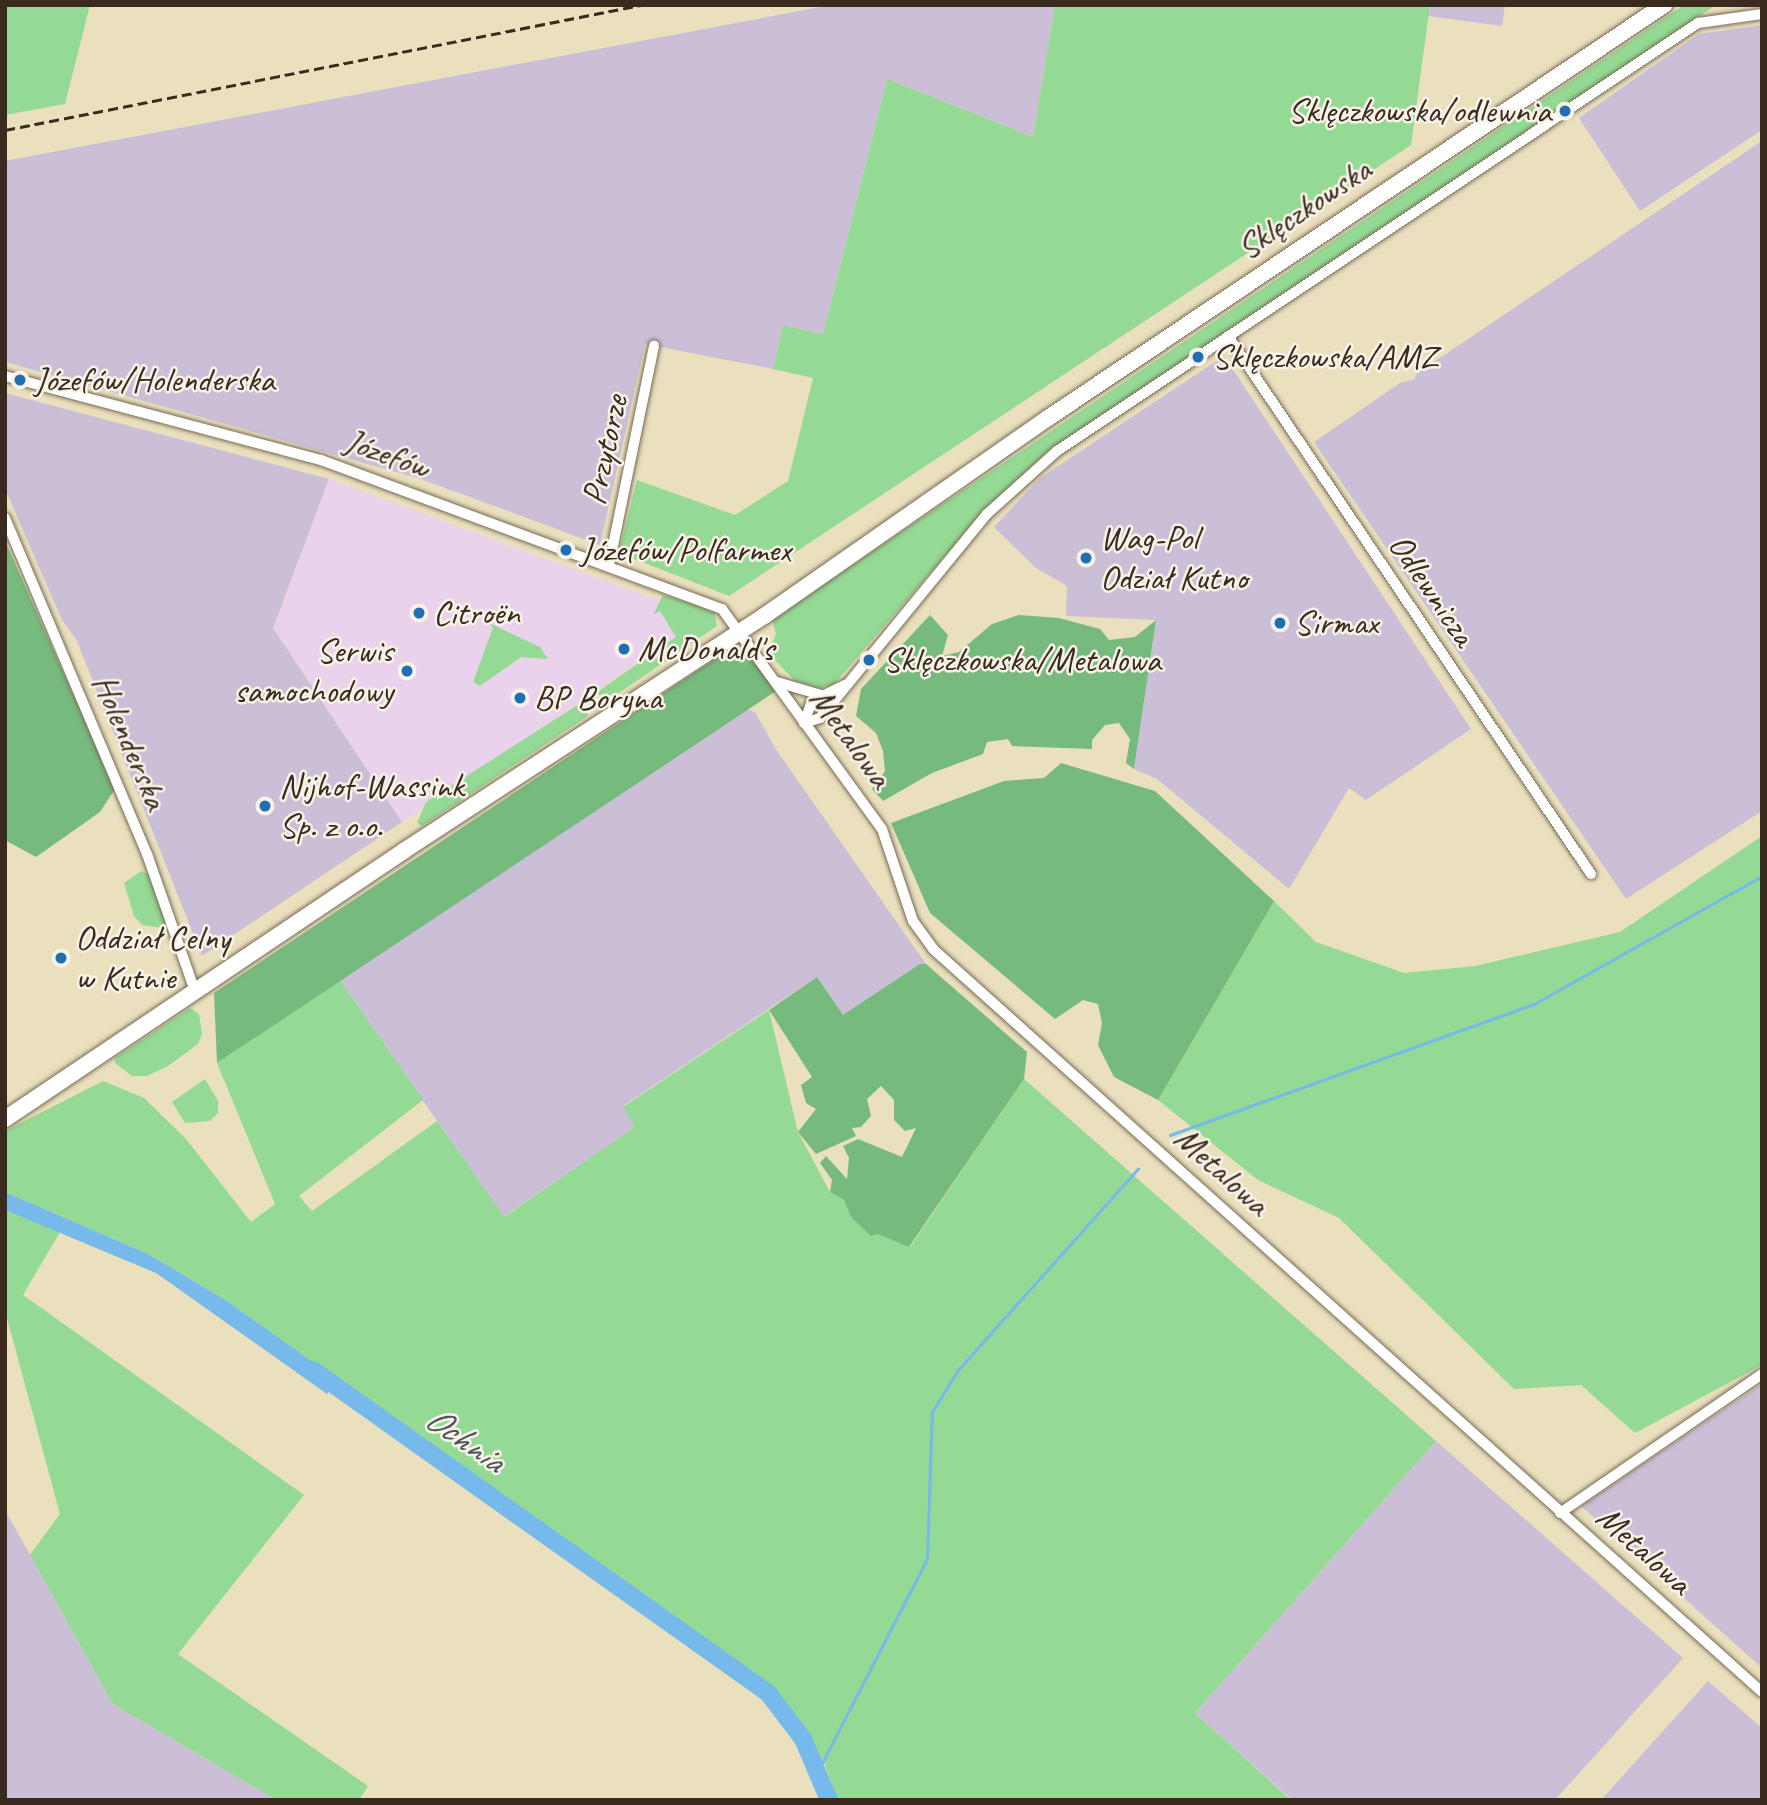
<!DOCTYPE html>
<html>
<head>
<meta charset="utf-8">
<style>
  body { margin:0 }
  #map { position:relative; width:1767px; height:1805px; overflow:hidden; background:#eae0be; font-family:Caveat,sans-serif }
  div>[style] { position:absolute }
  .built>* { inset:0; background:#ead1ec }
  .industrial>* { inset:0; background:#cabfd6 }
  .green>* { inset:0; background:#94da94 }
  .forest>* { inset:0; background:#77ba7e }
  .water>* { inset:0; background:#76baec }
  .stream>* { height:2.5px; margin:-1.25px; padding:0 1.25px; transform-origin:1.25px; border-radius:1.25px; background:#76baec }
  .river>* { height:18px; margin:-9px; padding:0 9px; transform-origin:9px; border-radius:9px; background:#76baec }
  .roads { filter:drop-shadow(0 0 2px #786a56) drop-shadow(0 0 2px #786a56) }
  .minor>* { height:10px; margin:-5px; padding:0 5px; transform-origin:5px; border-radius:5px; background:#fff }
  .primary>* { height:16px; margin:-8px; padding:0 8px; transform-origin:8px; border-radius:8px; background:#fff }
  .rail>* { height:2.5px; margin-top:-1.25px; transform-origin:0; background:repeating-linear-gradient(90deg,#3b2a1e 0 10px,transparent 0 15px) }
  .dots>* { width:19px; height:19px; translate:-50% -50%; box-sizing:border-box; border:4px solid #f7f3e8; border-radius:50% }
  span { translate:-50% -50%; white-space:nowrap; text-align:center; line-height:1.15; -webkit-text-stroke:5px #f7f3e8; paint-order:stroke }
  .poi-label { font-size:35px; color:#3b2a1e }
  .right { translate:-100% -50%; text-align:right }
  .left { translate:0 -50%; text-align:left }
  .street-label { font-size:35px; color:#3b2a1e }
  .water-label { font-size:37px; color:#4d555c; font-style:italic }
  .frame { position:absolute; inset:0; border:7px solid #3b2a1e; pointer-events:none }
</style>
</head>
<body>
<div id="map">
  <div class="built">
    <div style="clip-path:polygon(329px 479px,701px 616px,707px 616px,402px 822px,273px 628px)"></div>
  </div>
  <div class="industrial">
    <div style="clip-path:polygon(831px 5px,1055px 5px,1033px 137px,887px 79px,823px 334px,783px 325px,773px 369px,645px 344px,600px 545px,421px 479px,5px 362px,5px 161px)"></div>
    <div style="clip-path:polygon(1430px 5px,1505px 5px,1502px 26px,1428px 16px)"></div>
    <div style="clip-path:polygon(1762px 25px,1762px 130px,1640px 211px,1579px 118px,1699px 34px)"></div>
    <div style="clip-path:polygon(1762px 141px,1762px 811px,1626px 899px,1314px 442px,1400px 383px,1415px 379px,1416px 374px)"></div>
    <div style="clip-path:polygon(1224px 356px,1471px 729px,1366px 800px,1349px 788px,1289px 889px,1157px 779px,1134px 769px,1156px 620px,1066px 616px,1067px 586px,1036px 568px,994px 527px,1040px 478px)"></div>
    <div style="clip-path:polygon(5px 393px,329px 479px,273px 628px,402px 822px,202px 956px,77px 641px,62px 620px,5px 489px)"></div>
    <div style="clip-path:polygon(746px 709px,755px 712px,775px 748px,926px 964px,843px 1015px,817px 977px,623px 1106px,636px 1127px,503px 1217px,340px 980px)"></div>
    <div style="clip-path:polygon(1762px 1384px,1762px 1668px,1581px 1506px)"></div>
    <div style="clip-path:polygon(1436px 1441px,1683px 1658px,1555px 1800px,1292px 1800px,1195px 1713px)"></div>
    <div style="clip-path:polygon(5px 1510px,113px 1704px,276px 1800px,5px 1800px)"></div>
    <div style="clip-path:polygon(1708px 1681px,1762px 1728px,1762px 1800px,1601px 1800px)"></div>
  </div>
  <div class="green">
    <div style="clip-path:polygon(5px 5px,90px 5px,65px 104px,5px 115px)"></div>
    <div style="clip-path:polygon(1055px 5px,1430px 5px,1411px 145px,729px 596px,619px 553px,637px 480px,735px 515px,788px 481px,813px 378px,773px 369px,783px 325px,823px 334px,887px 79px,1033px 137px)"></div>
    <div style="clip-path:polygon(1684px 5px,1716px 5px,1055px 448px,975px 521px,834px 684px,819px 688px,795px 681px,768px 653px,776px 634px,772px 619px)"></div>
    <div style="clip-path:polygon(663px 595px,714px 610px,717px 626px,616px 695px,593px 695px,676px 637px,660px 611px,653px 615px)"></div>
    <div style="clip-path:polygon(489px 623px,540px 647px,548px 659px,521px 657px,480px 686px,473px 682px,493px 628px)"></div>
    <div style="clip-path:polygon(576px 706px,586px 706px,588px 716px,422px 826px,417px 823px,426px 802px)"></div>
    <div style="clip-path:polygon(1762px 836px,1762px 1365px,1635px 1433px,1581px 1385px,1514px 1389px,1339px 1218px,1258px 1180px,1158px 1100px,1274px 901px,1316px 942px,1404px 973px,1475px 966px,1620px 932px)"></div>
    <div style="clip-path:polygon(141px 871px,150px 875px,166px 923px,162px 928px,142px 925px,134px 916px,124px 883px)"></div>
    <div style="clip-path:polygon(340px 980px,423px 1100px,299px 1196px,312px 1211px,437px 1121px,504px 1217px,635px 1127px,623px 1107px,769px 1010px,798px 1132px,830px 1192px,844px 1200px,851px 1217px,910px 1247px,1024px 1079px,1436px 1441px,1195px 1713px,1291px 1800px,838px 1800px,823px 1760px,817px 1761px,784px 1706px,767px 1687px,636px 1598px,227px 1301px,148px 1254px,5px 1192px,5px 1131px,103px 1081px,144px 1098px,186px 1139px,251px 1222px,275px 1204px,217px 1063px)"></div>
    <div style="clip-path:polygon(190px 1008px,199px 1014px,202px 1034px,198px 1044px,168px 1066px,147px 1076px,132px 1076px,115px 1063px,115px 1058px)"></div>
    <div style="clip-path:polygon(205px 1079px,218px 1101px,218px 1113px,210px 1121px,185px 1123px,172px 1102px)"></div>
    <div style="clip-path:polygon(5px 1210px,60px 1232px,23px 1295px,304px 1495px,178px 1654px,368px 1786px,359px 1800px,276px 1800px,113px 1704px,30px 1555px,60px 1514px,5px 1311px)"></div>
  </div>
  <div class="forest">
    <div style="clip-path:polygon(5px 541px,115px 789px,100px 812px,36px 857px,5px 840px)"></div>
    <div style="clip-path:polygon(930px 615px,948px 635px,942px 656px,959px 652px,992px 624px,1019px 615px,1059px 618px,1100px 629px,1109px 640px,1135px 637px,1156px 620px,1134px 769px,1126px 763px,1130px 739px,1119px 723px,1105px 725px,1092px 740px,1092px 749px,1012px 746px,1008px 739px,987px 742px,983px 754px,932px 773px,883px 801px,872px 789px,885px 771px,883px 751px,876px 733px,856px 716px,861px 689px)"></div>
    <div style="clip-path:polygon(727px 651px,749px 652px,776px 691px,217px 1063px,214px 993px)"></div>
    <div style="clip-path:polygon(1061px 763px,1155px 791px,1274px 901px,1158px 1100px,1114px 1077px,1098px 1045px,1102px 1023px,1098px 1004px,1083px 1000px,1055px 1019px,930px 913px,891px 823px,1004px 781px,1044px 778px)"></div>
    <div style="clip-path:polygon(920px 964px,926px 964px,1027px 1052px,1024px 1079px,909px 1247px,878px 1234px,871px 1236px,851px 1217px,844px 1200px,830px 1192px,832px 1180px,820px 1163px,826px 1156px,847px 1179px,849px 1158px,843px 1146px,858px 1139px,902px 1157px,916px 1128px,905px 1131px,894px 1120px,894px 1100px,881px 1086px,867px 1099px,871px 1116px,861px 1127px,852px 1128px,856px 1136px,816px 1154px,798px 1132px,816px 1109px,806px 1103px,801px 1085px,812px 1077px,769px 1010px,817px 977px,843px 1015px)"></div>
  </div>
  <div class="water">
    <div style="clip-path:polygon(5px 1192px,148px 1254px,227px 1301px,335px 1378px,327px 1394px,156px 1273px,5px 1210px)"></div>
  </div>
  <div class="stream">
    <div style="left:1170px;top:1135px;width:387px;rotate:-19.8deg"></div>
    <div style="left:1534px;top:1004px;width:261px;rotate:-29.3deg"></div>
    <div style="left:818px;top:1771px;width:238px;rotate:-62.8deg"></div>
    <div style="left:927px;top:1559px;width:147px;rotate:-88.1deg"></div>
    <div style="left:932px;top:1412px;width:49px;rotate:-58.2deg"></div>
    <div style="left:958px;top:1370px;width:270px;rotate:-48.2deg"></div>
  </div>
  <div class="river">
    <div style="left:313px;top:1370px;width:558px;rotate:35.37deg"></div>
    <div style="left:768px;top:1693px;width:58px;rotate:52.7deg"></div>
    <div style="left:803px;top:1739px;width:66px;rotate:66.9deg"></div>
  </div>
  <div class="roads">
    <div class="minor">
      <div style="left:1228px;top:336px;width:649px;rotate:55.99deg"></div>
      <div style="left:5px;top:376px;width:327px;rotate:14.9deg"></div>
      <div style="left:321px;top:460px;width:428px;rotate:20.4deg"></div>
      <div style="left:722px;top:609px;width:272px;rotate:54deg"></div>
      <div style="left:882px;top:829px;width:97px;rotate:71.4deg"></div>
      <div style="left:913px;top:921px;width:34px;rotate:54deg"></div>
      <div style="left:933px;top:949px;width:1113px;rotate:41.87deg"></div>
      <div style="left:5px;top:518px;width:365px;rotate:67.1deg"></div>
      <div style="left:147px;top:854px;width:145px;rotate:70.7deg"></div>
      <div style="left:609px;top:565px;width:224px;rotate:-78.4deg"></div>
      <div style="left:777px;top:682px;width:46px;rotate:16.5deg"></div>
      <div style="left:804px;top:723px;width:17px;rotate:-17deg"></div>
      <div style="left:820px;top:718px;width:264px;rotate:-50.7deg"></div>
      <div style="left:987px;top:514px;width:94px;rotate:-42deg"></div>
      <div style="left:1057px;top:451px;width:771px;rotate:-33.73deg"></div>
      <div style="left:1698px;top:23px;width:65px;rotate:-8deg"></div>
      <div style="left:804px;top:723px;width:23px;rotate:-70deg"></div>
      <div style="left:812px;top:701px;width:37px;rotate:-26deg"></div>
      <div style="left:1560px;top:1513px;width:245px;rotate:-34.5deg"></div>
    </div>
    <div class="primary">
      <div style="left:5px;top:1119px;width:482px;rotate:-33.9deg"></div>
      <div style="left:405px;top:850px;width:429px;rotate:-33.1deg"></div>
      <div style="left:764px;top:616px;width:346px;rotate:-34.9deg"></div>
      <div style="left:1048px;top:418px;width:742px;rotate:-33.84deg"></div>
    </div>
  </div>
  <div class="rail">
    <div style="left:5px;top:130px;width:648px;rotate:-11.12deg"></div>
  </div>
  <div class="dots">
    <div style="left:1565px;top:111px;background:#1f6fb2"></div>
    <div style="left:1198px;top:357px;background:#1f6fb2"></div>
    <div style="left:20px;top:380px;background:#1f6fb2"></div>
    <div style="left:566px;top:550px;background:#1f6fb2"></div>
    <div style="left:1086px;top:558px;background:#1f6fb2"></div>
    <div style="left:419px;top:613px;background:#1f6fb2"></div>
    <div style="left:1280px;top:623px;background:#1f6fb2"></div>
    <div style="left:624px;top:649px;background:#1f6fb2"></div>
    <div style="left:869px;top:660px;background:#1f6fb2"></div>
    <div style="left:407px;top:671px;background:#1f6fb2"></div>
    <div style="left:520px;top:698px;background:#1f6fb2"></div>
    <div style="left:265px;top:806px;background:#1f6fb2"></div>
    <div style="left:61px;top:958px;background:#1f6fb2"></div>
  </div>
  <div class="poi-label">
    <span class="right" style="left:1551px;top:111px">Sklęczkowska/odlewnia</span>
    <span class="left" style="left:1212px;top:357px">Sklęczkowska/AMZ</span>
    <span class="left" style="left:34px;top:380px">Józefów/Holenderska</span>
    <span class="left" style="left:1100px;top:558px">Wag-Pol<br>Odział Kutno</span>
    <span class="left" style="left:580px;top:550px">Józefów/Polfarmex</span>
    <span class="left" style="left:433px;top:613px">Citroën</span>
    <span class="left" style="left:1294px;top:623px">Sirmax</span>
    <span class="left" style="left:638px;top:649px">McDonald's</span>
    <span class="right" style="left:393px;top:671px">Serwis<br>samochodowy</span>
    <span class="left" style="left:883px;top:660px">Sklęczkowska/Metalowa</span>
    <span class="left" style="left:534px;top:698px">BP Boryna</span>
    <span class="left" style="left:279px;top:806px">Nijhof-Wassink<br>Sp. z o.o.</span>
    <span class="left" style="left:75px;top:958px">Oddział Celny<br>w Kutnie</span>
  </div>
  <div class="street-label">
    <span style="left:1304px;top:209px;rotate:-34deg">Sklęczkowska</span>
    <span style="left:605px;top:450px;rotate:-78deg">Przytorze</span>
    <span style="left:387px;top:454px;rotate:20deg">Józefów</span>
    <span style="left:1432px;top:590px;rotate:56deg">Odlewnicza</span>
    <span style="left:851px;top:738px;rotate:54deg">Metalowa</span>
    <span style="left:130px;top:742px;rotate:67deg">Holenderska</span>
    <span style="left:1222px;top:1171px;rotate:42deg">Metalowa</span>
    <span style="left:1644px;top:1550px;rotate:42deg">Metalowa</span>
  </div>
  <div class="water-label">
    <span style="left:465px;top:1439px;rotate:35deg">Ochnia</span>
  </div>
  <div class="frame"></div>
</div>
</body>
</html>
